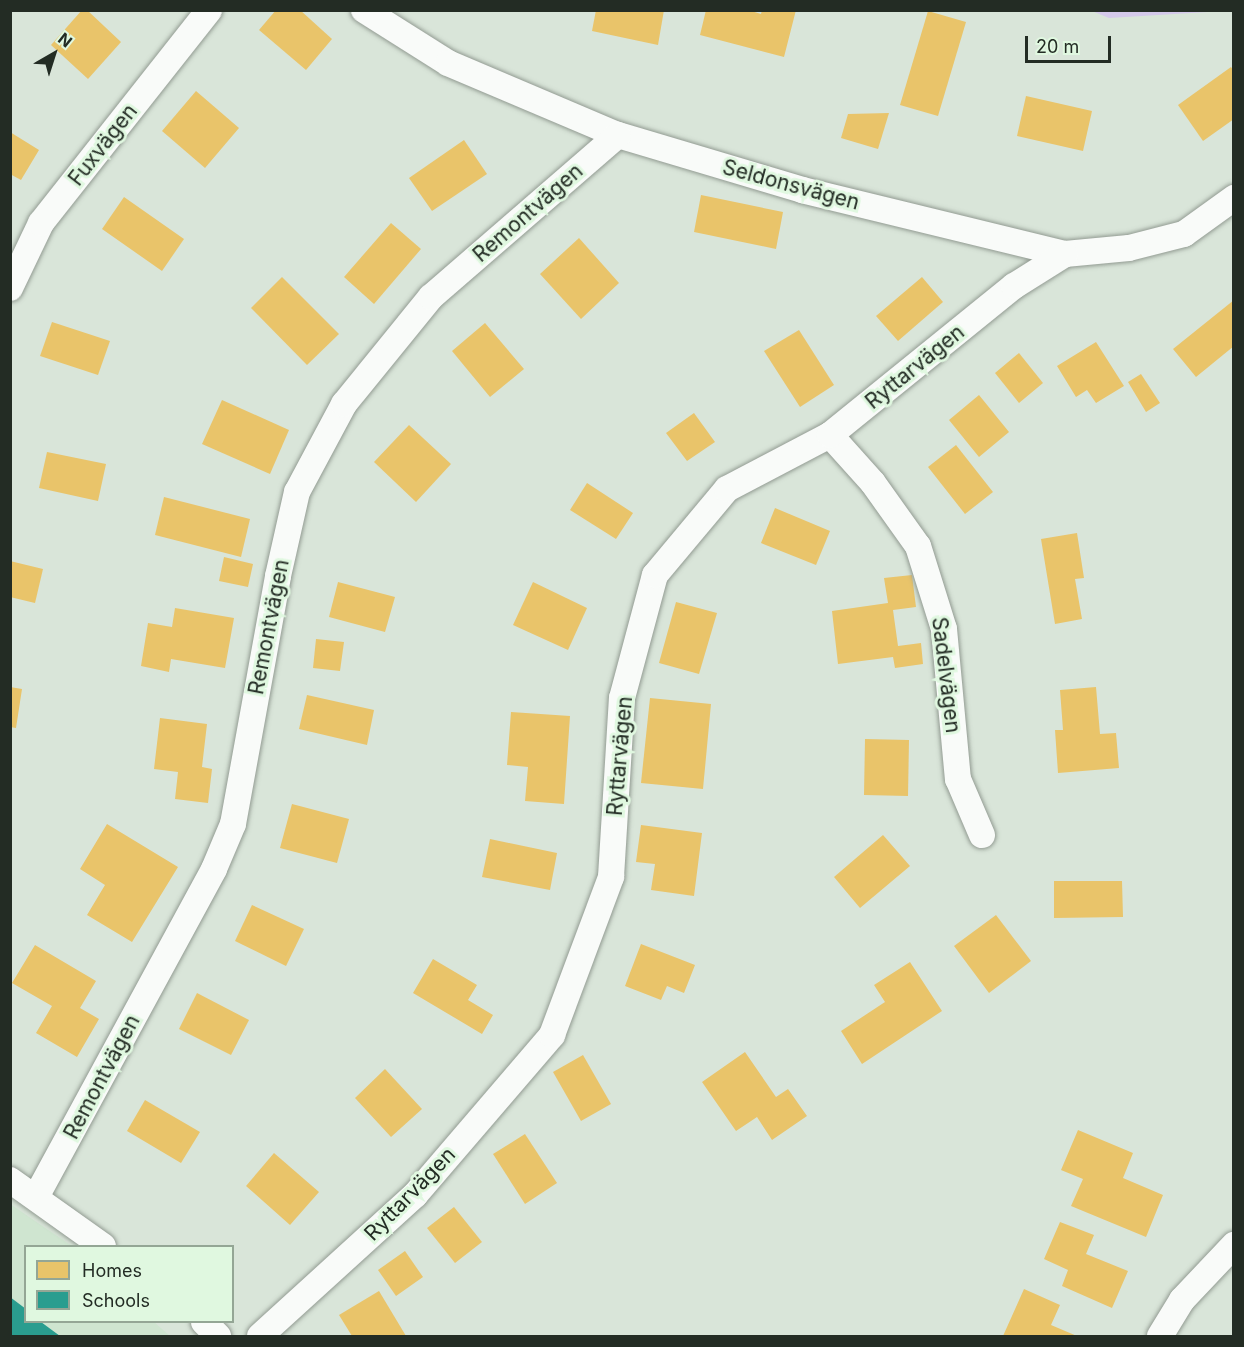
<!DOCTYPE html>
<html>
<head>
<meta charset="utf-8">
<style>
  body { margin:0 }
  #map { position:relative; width:1244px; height:1347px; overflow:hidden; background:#d9e5d9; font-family:Inter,sans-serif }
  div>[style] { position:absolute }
  .built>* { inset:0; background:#cfe5d0 }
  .green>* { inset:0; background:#d4c9ea }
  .homes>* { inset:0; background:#e9c46a }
  .schools>* { inset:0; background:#2a9d8f }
  .roads { filter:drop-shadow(0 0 2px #929b92) drop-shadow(0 0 2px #929b92) }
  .minor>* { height:26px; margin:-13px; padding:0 13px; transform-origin:13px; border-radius:13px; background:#f9fbf9 }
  span { translate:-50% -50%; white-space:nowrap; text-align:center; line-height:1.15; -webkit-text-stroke:6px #e0f8e0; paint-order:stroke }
  .street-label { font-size:21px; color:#232c24 }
  .frame { position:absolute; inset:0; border:12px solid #232c24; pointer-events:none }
  .legend { position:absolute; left:24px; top:1245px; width:210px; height:78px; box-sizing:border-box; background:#e0f8e0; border:2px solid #94a695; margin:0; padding:8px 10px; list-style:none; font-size:18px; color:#232c24 }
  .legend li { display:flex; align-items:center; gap:12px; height:30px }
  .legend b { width:30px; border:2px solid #94a695 }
  .north { position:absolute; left:24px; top:24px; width:60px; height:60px; -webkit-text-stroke:4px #e0f8e0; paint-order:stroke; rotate:39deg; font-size:16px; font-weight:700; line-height:24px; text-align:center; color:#232c24 }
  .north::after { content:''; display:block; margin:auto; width:21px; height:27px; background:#232c24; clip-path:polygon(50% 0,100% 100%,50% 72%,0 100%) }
  .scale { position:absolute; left:1025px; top:36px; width:86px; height:27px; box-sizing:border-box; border:3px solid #232c24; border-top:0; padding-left:8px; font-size:18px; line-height:21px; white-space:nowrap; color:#232c24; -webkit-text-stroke:4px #e0f8e0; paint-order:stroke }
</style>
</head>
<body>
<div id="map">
  <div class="built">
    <div style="clip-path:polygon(10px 1204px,72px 1246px,26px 1246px,26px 1322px,154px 1322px,170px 1336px,11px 1336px)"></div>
  </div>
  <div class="green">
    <div style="clip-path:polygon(1092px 11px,1224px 11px,1109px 18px)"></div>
  </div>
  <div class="homes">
    <div style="clip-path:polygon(82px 10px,87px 10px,121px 42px,88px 79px,51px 45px)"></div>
    <div style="clip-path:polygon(276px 10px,300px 10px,332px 39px,306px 70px,259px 30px)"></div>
    <div style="clip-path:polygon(596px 10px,664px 10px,658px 45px,592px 31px)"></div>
    <div style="clip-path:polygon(706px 10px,748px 10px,761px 14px,762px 10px,796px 10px,784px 57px,700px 35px)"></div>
    <div style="clip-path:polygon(928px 11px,966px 22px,938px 116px,900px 105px)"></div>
    <div style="clip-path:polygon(1231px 67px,1234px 71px,1234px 119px,1203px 141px,1178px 105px)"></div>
    <div style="clip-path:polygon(196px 91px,239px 128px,205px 168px,162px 131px)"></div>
    <div style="clip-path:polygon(1026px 96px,1092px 111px,1083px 151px,1017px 136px)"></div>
    <div style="clip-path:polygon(889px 113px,878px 149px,841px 138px,848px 114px)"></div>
    <div style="clip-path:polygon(10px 132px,39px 150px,21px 180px,10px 174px)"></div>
    <div style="clip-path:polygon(464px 140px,487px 174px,432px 211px,409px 178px)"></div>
    <div style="clip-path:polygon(701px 195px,783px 212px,776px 249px,694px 232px)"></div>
    <div style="clip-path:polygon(124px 197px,184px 239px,162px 271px,102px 229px)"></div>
    <div style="clip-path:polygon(391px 223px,421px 249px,374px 304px,344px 277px)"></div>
    <div style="clip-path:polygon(579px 238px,619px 283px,581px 319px,540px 274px)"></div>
    <div style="clip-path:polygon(282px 277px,339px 334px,307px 365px,251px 308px)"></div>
    <div style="clip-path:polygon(922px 277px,943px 302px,898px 341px,876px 316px)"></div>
    <div style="clip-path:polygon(1234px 300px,1234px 346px,1196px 377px,1173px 349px)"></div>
    <div style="clip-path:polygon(52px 322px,110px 341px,98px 375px,40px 356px)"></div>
    <div style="clip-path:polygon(485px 323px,524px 369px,490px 397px,452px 351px)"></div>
    <div style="clip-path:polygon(799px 330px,834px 385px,800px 407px,764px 351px)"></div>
    <div style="clip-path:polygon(1096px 342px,1124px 386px,1096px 403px,1087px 390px,1076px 397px,1057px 366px)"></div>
    <div style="clip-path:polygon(1019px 353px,1043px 383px,1019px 403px,995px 373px)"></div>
    <div style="clip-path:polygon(1141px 374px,1160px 403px,1146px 412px,1128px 382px)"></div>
    <div style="clip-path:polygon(979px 395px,1009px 432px,979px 457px,949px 420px)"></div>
    <div style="clip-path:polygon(222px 400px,289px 430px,270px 474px,202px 444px)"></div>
    <div style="clip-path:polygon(694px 413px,715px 442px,687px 461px,666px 433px)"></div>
    <div style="clip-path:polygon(409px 425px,451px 464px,416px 502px,374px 462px)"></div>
    <div style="clip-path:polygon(956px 445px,993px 492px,965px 514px,928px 467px)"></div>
    <div style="clip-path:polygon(47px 452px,106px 464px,98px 501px,39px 488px)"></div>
    <div style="clip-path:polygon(587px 483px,633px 513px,616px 539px,570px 510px)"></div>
    <div style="clip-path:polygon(164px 497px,250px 519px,241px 557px,155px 535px)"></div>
    <div style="clip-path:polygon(775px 508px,830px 531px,816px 565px,761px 543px)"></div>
    <div style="clip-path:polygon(1077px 533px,1084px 578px,1075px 579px,1082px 619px,1055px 624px,1041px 539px)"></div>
    <div style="clip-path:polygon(224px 557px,253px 564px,248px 587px,219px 581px)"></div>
    <div style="clip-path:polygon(10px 561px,43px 569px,35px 603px,10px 597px)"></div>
    <div style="clip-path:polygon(912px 575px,916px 607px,893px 610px,898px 646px,921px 643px,923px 664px,895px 668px,893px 657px,838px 664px,832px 611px,888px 603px,884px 578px)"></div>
    <div style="clip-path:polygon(338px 582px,395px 597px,385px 632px,329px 617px)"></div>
    <div style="clip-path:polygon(533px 582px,587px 608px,568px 650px,513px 625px)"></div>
    <div style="clip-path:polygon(676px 602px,717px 613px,699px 674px,659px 663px)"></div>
    <div style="clip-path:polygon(175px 608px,234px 618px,225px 668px,171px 659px,169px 672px,141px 666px,148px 623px,172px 627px)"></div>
    <div style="clip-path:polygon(316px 639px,344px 642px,340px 671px,313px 668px)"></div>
    <div style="clip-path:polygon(10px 687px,22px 689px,16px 728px,10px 727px)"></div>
    <div style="clip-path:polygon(1096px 687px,1100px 734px,1116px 733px,1119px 768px,1058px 773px,1055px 730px,1063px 730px,1060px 690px)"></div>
    <div style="clip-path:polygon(307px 695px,374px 710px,367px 745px,299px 729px)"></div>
    <div style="clip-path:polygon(650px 698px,711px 704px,703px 789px,641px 783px)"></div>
    <div style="clip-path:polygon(511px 712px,570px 716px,564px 804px,525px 801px,528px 767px,507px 765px)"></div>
    <div style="clip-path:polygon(160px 718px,207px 724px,202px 767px,212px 769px,208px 803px,175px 799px,178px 772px,154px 769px)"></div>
    <div style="clip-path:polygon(865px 739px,909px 740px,908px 796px,864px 795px)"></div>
    <div style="clip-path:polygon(292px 804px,349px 819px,337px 863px,280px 848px)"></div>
    <div style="clip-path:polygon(107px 824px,178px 867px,132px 942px,87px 915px,105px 885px,80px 869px)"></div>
    <div style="clip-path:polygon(641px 825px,702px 833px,694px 896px,651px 890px,655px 864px,636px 862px)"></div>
    <div style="clip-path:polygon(883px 835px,910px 866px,860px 908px,834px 877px)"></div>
    <div style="clip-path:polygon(490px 839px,557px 853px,550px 890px,482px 877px)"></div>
    <div style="clip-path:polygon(1054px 881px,1122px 881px,1123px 917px,1054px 918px)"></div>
    <div style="clip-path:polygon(252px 905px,304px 929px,286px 966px,235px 941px)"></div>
    <div style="clip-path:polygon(996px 915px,1031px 961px,989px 993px,954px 946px)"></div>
    <div style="clip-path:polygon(641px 944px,695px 965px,684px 993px,667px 986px,661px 1000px,625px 986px)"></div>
    <div style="clip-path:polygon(35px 945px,96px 981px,80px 1008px,99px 1019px,77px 1057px,36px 1033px,52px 1006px,12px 983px)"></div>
    <div style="clip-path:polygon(433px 959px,477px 985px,468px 1000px,493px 1015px,482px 1034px,413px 993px)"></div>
    <div style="clip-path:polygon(910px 962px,942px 1011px,862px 1064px,841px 1031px,885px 1002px,874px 985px)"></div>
    <div style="clip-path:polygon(197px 993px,249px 1020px,231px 1055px,179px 1029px)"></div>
    <div style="clip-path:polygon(745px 1052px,776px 1097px,788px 1089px,807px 1116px,772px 1140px,757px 1117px,736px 1131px,702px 1082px)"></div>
    <div style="clip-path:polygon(583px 1055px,611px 1104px,581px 1121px,553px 1072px)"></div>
    <div style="clip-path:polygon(385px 1069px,422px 1109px,391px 1137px,355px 1098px)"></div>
    <div style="clip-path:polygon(145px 1100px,200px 1132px,181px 1163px,127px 1131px)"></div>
    <div style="clip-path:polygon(1078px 1130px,1133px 1153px,1123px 1178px,1163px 1195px,1146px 1237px,1071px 1206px,1083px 1179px,1061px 1170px)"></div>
    <div style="clip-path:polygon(525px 1134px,557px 1183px,525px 1204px,493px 1154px)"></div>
    <div style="clip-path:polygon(274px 1153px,319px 1192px,290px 1225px,246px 1186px)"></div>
    <div style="clip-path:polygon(454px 1207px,482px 1242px,455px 1263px,427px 1228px)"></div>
    <div style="clip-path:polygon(1060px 1222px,1094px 1235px,1086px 1254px,1128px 1271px,1112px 1308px,1062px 1286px,1068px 1270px,1044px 1259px)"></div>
    <div style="clip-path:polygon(405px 1251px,423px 1277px,396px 1296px,378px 1270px)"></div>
    <div style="clip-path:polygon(1024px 1289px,1060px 1305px,1051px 1325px,1077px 1336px,1003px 1336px)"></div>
    <div style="clip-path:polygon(379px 1291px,406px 1336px,352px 1336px,339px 1315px)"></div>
  </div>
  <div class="schools">
    <div style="clip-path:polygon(10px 1297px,26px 1309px,26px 1322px,41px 1322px,60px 1336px,10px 1336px)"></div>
  </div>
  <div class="roads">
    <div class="minor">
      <div style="left:364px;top:10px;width:99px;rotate:32.2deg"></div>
      <div style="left:448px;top:63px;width:185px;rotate:23deg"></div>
      <div style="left:618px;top:135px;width:192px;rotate:16.6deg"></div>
      <div style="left:802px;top:190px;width:271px;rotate:13.7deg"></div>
      <div style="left:1065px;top:254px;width:64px;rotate:-5.4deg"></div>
      <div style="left:1129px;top:248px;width:57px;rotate:-14.3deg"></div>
      <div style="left:1184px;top:234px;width:62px;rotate:-35.8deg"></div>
      <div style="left:10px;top:288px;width:72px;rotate:-64.5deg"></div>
      <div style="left:41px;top:223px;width:271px;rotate:-51.7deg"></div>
      <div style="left:830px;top:435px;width:64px;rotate:48.1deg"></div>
      <div style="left:873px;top:483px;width:77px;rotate:54.5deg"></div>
      <div style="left:918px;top:546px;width:87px;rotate:72.6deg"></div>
      <div style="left:944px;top:629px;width:151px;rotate:84.7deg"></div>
      <div style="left:958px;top:779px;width:61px;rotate:66.8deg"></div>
      <div style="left:10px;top:1180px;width:114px;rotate:35.4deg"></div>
      <div style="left:36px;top:1197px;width:373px;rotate:-61.5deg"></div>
      <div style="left:214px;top:869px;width:49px;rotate:-67.1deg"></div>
      <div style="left:233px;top:824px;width:252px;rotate:-79.7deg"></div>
      <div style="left:278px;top:576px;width:86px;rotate:-77.3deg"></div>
      <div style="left:297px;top:492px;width:100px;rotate:-61.9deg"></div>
      <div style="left:344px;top:404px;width:138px;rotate:-50.9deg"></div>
      <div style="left:431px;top:297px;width:247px;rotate:-40.9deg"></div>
      <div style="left:204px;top:1322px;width:20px;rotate:45deg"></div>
      <div style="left:260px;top:1336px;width:210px;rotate:-42.3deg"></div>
      <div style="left:415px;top:1195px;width:211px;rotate:-49.4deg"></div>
      <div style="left:552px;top:1035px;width:169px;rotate:-69.5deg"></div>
      <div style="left:611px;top:877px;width:179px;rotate:-86.5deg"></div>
      <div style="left:622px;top:698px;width:127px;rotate:-75deg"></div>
      <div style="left:655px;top:575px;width:112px;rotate:-50.1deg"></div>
      <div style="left:727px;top:489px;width:116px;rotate:-27.7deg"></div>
      <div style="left:830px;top:435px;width:237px;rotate:-39deg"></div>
      <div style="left:1014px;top:286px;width:60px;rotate:-32.1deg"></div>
      <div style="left:1160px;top:1336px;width:42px;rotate:-58.6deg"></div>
      <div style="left:1182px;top:1300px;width:76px;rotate:-46.6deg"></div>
    </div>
  </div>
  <div class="street-label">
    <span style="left:103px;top:145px;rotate:-52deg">Fuxvägen</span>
    <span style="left:791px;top:185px;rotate:15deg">Seldonsvägen</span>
    <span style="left:528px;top:213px;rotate:-41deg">Remontvägen</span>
    <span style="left:915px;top:367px;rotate:-39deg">Ryttarvägen</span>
    <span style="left:269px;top:627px;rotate:-79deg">Remontvägen</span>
    <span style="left:946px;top:675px;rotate:83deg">Sadelvägen</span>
    <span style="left:620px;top:756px;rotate:-85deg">Ryttarvägen</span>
    <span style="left:102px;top:1077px;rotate:-62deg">Remontvägen</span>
    <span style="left:410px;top:1194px;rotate:-46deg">Ryttarvägen</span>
  </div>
  <div class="frame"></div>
  <ul class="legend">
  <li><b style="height:16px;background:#e9c46a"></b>Homes</li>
  <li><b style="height:16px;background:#2a9d8f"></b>Schools</li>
  </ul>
  <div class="north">N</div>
  <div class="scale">20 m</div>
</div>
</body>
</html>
